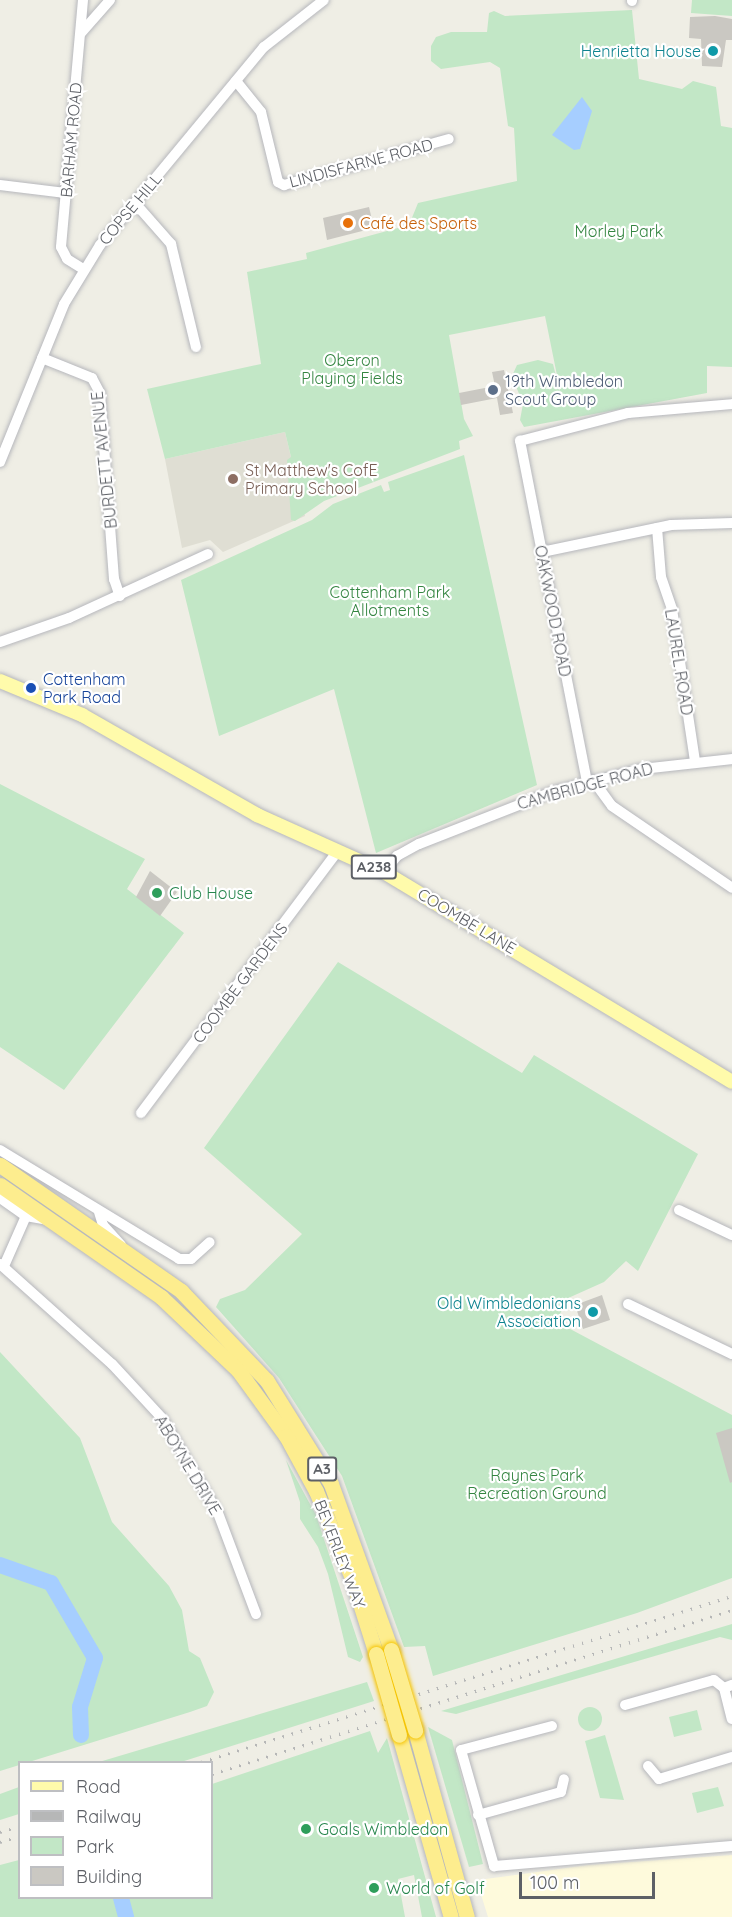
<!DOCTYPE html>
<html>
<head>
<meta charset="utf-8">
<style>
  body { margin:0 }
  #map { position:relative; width:732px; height:1917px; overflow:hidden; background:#efeee5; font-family:Quicksand,sans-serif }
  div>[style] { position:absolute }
  .commercial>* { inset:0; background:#fefadc }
  .education>* { inset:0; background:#dfded3 }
  .green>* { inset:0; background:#c2e7c6 }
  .round { border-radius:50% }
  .water>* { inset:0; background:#a6ceff }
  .river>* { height:16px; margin:-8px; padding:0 8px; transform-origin:8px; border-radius:8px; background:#a6ceff }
  .building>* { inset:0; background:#cac8c2 }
  .roads { filter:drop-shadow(0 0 2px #b6b7bc) drop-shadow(0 0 2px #b6b7bc) }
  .minor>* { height:10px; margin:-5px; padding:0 5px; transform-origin:5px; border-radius:5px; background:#fff }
  .major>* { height:14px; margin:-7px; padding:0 7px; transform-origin:7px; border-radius:7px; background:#fffbab }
  .highway>* { height:15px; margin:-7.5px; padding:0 7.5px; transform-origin:7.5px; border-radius:7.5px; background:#fded8e }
  .rail>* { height:3px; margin-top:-1.5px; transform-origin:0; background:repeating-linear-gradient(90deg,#b6b7b7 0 1.5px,transparent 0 9.5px) }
  .bridges { filter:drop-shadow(0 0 2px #f5c300) drop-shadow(0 0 2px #f5c300) }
  .highway-bridge>* { height:15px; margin:-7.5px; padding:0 7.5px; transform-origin:7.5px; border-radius:7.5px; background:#fded8e }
  .dots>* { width:16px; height:16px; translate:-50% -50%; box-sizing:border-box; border:3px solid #fff; border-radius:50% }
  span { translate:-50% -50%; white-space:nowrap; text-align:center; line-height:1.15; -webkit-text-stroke:4.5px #fff; paint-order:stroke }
  .shield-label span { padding:2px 4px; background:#fff; border:2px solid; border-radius:4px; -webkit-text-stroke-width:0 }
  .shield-label { font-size:15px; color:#5d6066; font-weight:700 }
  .culture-label { font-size:16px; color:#0d838f }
  .right { translate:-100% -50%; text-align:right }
  .street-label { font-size:16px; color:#5d6066 }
  .food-label { font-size:16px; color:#c56008 }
  .left { translate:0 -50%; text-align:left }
  .park-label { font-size:16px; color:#348541 }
  .service-label { font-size:16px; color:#4e5e75 }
  .education-label { font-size:16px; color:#785e54 }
  .transit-label { font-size:16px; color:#164399 }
  .leisure-label { font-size:16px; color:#27864d }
  .legend { position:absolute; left:18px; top:1761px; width:195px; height:138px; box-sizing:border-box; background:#fff; border:2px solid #bebfc2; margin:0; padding:8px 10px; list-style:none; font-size:18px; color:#5d6066 }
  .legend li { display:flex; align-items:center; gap:12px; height:30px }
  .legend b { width:30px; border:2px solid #bebfc2 }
  .scale { position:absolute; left:519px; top:1872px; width:136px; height:27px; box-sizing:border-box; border:3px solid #5d6066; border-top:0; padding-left:8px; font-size:18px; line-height:21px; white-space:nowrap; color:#5d6066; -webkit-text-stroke:4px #fff; paint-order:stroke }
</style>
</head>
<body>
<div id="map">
  <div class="commercial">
    <div style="clip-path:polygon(732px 1855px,732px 1917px,488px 1917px,478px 1885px,478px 1880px,588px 1865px)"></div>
  </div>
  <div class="education">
    <div style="clip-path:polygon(285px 432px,305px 516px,223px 552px,210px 540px,182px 548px,165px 459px)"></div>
  </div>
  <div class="green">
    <div style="clip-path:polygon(692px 0,732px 0,732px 16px,691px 13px)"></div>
    <div style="clip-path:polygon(632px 10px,639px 79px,682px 89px,693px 81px,716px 87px,721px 126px,732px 128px,732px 367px,707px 366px,707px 393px,524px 427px,520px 420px,523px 404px,512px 376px,517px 365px,538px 360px,553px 364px,562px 400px,545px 316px,449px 335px,464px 419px,473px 436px,459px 441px,460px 449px,324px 501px,295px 521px,291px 520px,287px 460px,291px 457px,285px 432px,165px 459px,147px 389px,261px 364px,247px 272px,307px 259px,306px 253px,409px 225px,418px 203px,517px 181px,514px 128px,508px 126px,500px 68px,490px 62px,441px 69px,431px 61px,431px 46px,436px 37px,451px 32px,487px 32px,489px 13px,494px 11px,505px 16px)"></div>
    <div style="clip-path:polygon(464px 455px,537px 785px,376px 853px,334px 689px,219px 736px,181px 580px,312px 520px,333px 504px,381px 485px,384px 492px,390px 490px,388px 482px)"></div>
    <div style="clip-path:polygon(0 784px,145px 859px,127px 889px,184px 933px,64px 1090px,0 1047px)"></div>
    <div style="clip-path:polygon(338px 962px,522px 1073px,534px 1055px,698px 1154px,638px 1271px,626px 1261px,604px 1282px,566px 1299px,557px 1322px,732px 1415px,732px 1578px,637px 1613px,433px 1676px,425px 1646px,404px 1647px,342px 1476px,279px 1378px,216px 1307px,220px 1299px,245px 1290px,302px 1234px,204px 1148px)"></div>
    <div style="clip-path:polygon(0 1352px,80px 1438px,112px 1522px,169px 1586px,182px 1610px,189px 1651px,200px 1658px,214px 1692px,207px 1706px,190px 1712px,0 1771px)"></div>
    <div style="clip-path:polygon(286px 1460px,316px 1515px,363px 1657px,360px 1662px,348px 1657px,328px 1574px,318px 1547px,300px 1519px,300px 1502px)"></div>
    <div style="clip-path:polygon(732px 1624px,732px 1640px,720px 1637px,456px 1714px,441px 1711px)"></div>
    <div style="clip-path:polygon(367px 1682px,374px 1701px,181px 1762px,99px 1762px)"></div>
    <div class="round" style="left:578px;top:1707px;width:24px;height:24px"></div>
    <div style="clip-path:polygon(697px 1710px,702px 1730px,674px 1737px,669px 1717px)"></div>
    <div style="clip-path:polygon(428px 1727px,452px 1740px,483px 1864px,469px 1867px)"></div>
    <div style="clip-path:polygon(370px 1731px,378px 1753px,387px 1738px,436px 1917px,422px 1917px,414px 1875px,398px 1879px,405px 1917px,0 1917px,0 1865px,19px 1860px,20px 1898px,212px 1898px,212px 1784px)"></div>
    <div style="clip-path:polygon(605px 1735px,624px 1800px,600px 1798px,585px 1741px)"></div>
    <div style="clip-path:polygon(19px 1787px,19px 1814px,0 1820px,0 1794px)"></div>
    <div style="clip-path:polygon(718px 1787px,724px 1806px,697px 1813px,692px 1793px)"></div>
  </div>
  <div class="water">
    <div style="clip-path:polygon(582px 97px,592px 111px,580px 149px,574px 150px,552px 135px)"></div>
  </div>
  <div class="river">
    <div style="left:0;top:1565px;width:54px;rotate:19.4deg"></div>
    <div style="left:51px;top:1583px;width:87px;rotate:59.6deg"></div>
    <div style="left:95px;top:1658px;width:51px;rotate:107deg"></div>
    <div style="left:80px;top:1707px;width:28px;rotate:88deg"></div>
    <div style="left:121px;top:1898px;width:20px;rotate:75deg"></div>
  </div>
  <div class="building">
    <div style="clip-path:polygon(715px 16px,732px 19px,732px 40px,726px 40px,722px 67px,702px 66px,701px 39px,689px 38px,690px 17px)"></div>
    <div style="clip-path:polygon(369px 207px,374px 228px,327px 240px,323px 218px)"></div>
    <div style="clip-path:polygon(504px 370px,513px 413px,500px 415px,497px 398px,461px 405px,459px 393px,495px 386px,492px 372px)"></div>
    <div style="clip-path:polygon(150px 871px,177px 892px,160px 916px,136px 897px)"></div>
    <div style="clip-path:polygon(602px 1295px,610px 1320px,583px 1329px,575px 1305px)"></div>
    <div style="clip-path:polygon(732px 1428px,732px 1482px,730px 1483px,716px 1433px)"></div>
  </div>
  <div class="roads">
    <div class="minor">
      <div style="left:83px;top:0;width:248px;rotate:95.1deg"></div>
      <div style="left:61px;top:247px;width:13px;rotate:63deg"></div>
      <div style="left:67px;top:259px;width:19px;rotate:32deg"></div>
      <div style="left:632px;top:1px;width:1px;rotate:-90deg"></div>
      <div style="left:81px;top:33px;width:44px;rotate:-48.7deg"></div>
      <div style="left:236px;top:81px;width:40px;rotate:51deg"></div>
      <div style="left:261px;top:112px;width:72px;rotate:76.3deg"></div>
      <div style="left:278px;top:182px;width:7px;rotate:27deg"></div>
      <div style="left:284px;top:185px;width:171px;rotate:-15.6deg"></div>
      <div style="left:0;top:185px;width:66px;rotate:6.9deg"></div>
      <div style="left:135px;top:203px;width:55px;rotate:48.7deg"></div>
      <div style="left:171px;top:244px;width:106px;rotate:76.4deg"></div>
      <div style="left:42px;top:358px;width:54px;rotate:21.8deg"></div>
      <div style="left:92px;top:378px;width:17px;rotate:62deg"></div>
      <div style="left:100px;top:393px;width:187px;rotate:85.7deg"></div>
      <div style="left:114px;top:579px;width:18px;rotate:71deg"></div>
      <div style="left:0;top:462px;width:170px;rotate:-67.9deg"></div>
      <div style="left:64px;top:304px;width:69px;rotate:-58.6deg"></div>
      <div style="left:100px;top:245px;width:257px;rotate:-50.4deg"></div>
      <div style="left:264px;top:47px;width:76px;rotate:-38.1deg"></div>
      <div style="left:657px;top:528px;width:49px;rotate:85.3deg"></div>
      <div style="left:661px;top:577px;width:34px;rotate:71deg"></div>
      <div style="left:672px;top:609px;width:154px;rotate:81.4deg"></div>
      <div style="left:542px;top:552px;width:132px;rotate:-11.8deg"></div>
      <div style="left:671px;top:525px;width:61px;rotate:-1.9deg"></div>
      <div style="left:0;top:642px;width:73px;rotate:-19.2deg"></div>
      <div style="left:69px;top:618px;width:153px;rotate:-24.7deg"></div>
      <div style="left:593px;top:780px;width:32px;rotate:54deg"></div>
      <div style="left:612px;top:806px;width:145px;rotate:34.3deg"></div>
      <div style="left:587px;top:782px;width:348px;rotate:-101.1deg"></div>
      <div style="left:520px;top:441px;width:112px;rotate:-14.5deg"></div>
      <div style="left:628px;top:413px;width:104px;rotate:-4.9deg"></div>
      <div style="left:384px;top:872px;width:21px;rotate:-51deg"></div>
      <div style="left:397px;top:856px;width:25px;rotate:-29deg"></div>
      <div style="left:419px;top:844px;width:146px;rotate:-21.3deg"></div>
      <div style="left:555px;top:791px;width:90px;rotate:-14.2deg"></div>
      <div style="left:642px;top:769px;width:91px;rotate:-6.3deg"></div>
      <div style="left:141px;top:1113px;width:328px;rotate:-53.1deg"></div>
      <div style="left:0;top:1150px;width:210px;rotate:31.3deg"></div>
      <div style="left:179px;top:1259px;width:12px"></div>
      <div style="left:191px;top:1259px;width:25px;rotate:-42deg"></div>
      <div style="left:0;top:1198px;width:32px;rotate:35deg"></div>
      <div style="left:26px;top:1216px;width:23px;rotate:10deg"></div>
      <div style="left:679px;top:1210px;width:59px;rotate:25.3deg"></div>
      <div style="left:99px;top:1212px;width:14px;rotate:73deg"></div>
      <div style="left:103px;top:1225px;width:27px;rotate:48deg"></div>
      <div style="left:0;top:1264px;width:150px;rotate:41.8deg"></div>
      <div style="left:112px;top:1364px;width:74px;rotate:47.2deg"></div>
      <div style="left:162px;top:1418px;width:110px;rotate:59.5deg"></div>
      <div style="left:218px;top:1513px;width:108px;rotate:69.4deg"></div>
      <div style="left:4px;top:1266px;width:55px;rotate:-66.3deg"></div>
      <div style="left:628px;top:1304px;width:115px;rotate:25.7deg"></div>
      <div style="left:724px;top:1688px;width:32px;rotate:76deg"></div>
      <div style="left:625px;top:1705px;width:92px;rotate:-15.7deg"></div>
      <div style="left:714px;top:1680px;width:13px;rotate:39deg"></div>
      <div style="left:724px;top:1688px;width:9px;rotate:-21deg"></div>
      <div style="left:552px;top:1726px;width:94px;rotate:165.2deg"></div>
      <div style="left:461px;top:1750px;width:121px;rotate:74.1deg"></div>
      <div style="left:494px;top:1866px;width:239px;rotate:-4.8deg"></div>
      <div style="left:648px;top:1766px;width:17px;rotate:50deg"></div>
      <div style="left:659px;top:1779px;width:76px;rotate:-16.8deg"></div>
      <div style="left:478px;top:1815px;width:86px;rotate:-15.5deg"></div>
      <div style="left:561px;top:1792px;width:13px;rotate:-77deg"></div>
    </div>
    <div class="major">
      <div style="left:0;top:681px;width:89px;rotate:22.5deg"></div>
      <div style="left:82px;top:715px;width:202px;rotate:29.7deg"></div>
      <div style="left:257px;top:815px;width:139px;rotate:24.2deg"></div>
      <div style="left:384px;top:872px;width:406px;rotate:31.1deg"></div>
    </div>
    <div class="highway">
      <div style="left:0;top:1165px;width:221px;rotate:34.8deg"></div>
      <div style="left:181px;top:1291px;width:124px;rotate:46.3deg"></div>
      <div style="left:267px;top:1381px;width:121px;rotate:58.1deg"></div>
      <div style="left:331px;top:1484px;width:177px;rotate:70.1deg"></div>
      <div style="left:0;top:1185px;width:196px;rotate:34.8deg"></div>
      <div style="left:161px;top:1297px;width:106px;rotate:43.5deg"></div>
      <div style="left:238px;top:1370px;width:82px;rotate:54deg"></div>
      <div style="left:286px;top:1436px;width:63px;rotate:61.4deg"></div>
      <div style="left:316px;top:1491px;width:94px;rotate:67.5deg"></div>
      <div style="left:352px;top:1578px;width:80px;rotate:72.5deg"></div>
      <div style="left:415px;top:1730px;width:194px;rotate:74.5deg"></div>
      <div style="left:399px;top:1735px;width:189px;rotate:74.1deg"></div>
    </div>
  </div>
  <div class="rail">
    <div style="left:201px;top:1762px;width:556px;rotate:-17.36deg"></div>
    <div style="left:212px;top:1774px;width:545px;rotate:-17.5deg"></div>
    <div style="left:0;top:1832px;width:21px;rotate:-17deg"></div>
    <div style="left:0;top:1842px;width:21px;rotate:-17deg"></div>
  </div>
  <div class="bridges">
    <div class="highway-bridge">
      <div style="left:391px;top:1650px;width:84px;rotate:73.3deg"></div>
      <div style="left:376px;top:1654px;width:84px;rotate:74.1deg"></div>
    </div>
  </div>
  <div class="dots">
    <div style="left:713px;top:51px;background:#0f9aa8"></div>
    <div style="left:348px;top:223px;background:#e8710a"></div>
    <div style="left:493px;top:390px;background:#5c6f8a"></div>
    <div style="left:233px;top:479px;background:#8d6e63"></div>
    <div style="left:31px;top:688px;background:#1a4fb4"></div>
    <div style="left:157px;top:893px;background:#2e9e5b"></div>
    <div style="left:593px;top:1312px;background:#0f9aa8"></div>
    <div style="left:306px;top:1829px;background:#2e9e5b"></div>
    <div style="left:374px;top:1888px;background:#2e9e5b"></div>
  </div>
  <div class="shield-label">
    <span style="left:374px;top:867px">A238</span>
    <span style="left:322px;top:1469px">A3</span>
  </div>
  <div class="culture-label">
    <span class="right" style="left:701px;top:51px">Henrietta House</span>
    <span class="right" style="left:581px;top:1312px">Old Wimbledonians<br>Association</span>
  </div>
  <div class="street-label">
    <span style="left:71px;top:140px;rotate:-85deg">BARHAM ROAD</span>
    <span style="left:361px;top:163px;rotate:-15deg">LINDISFARNE ROAD</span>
    <span style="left:130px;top:209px;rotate:-50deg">COPSE HILL</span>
    <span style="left:104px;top:460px;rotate:-96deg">BURDETT AVENUE</span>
    <span style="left:553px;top:611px;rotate:79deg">OAKWOOD ROAD</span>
    <span style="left:679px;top:662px;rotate:81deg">LAUREL ROAD</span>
    <span style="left:585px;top:786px;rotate:-15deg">CAMBRIDGE ROAD</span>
    <span style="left:467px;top:921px;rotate:31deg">COOMBE LANE</span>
    <span style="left:240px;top:983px;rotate:-53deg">COOMBE GARDENS</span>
    <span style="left:188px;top:1465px;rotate:59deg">ABOYNE DRIVE</span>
    <span style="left:340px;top:1554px;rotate:69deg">BEVERLEY WAY</span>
  </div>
  <div class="food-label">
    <span class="left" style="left:360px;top:223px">Café des Sports</span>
  </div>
  <div class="park-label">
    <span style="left:619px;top:231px">Morley Park</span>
    <span style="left:352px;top:369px">Oberon<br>Playing Fields</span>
    <span style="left:390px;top:601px">Cottenham Park<br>Allotments</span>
    <span style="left:537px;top:1484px">Raynes Park<br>Recreation Ground</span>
  </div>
  <div class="service-label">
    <span class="left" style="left:505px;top:390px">19th Wimbledon<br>Scout Group</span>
  </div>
  <div class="education-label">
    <span class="left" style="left:245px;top:479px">St Matthew's CofE<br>Primary School</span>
  </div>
  <div class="transit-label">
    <span class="left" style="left:43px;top:688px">Cottenham<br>Park Road</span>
  </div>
  <div class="leisure-label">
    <span class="left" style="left:169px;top:893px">Club House</span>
    <span class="left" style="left:318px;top:1829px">Goals Wimbledon</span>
    <span class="left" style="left:386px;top:1888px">World of Golf</span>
  </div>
  <ul class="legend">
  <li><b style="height:8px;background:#fffbab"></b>Road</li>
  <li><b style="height:8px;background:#b6b7b7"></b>Railway</li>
  <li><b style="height:16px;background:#c2e7c6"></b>Park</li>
  <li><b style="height:16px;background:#cac8c2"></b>Building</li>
  </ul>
  <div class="scale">100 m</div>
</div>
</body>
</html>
